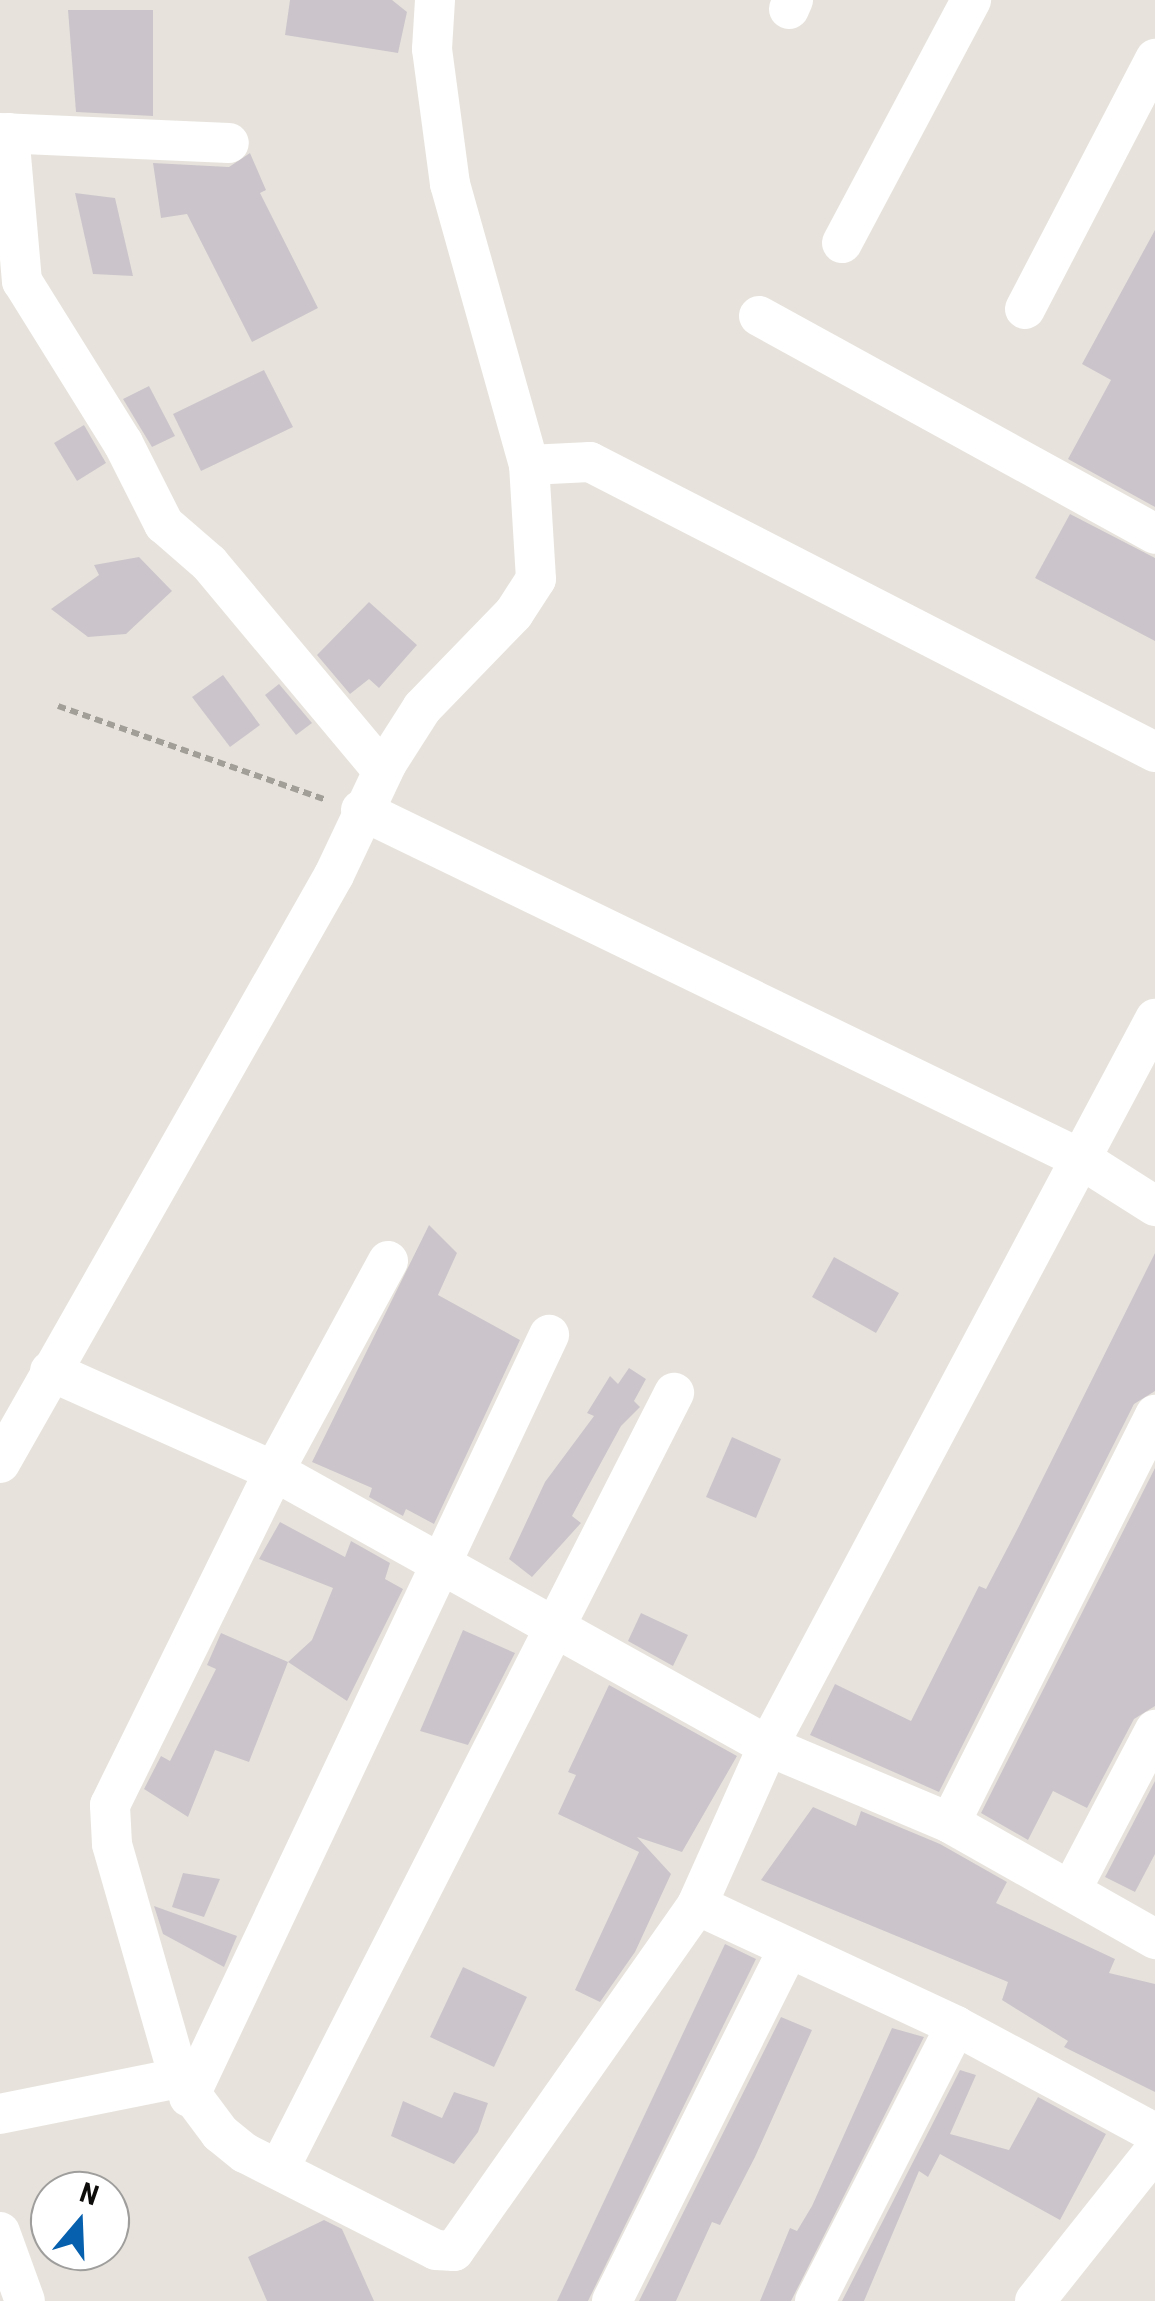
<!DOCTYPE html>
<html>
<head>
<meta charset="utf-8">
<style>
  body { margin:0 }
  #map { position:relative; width:1155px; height:2301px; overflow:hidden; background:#e7e3dc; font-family:"Roboto Condensed",sans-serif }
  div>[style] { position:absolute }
  .building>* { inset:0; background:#cbc5cb }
  .path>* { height:6px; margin-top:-3px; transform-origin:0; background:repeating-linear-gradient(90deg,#a29f99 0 8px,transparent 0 13px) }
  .minor>* { height:40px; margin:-20px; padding:0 20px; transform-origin:20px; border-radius:20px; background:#fff }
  span { translate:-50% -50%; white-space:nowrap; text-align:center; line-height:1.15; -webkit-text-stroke:10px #fff; paint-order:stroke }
  .north { position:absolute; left:30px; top:2171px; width:100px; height:100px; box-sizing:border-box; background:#fff; border:2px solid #9f9e9d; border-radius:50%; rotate:19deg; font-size:28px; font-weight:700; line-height:40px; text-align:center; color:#0e0c0a }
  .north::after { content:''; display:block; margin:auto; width:35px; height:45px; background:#0760ad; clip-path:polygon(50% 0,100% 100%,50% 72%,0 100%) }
</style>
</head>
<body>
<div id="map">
  <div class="building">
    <div style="clip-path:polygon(290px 0,392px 0,407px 12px,398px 53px,285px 35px)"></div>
    <div style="clip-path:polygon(68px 10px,153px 10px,153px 116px,76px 112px)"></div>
    <div style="clip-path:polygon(250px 153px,266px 190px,260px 193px,318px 308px,252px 342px,187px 214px,161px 218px,153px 163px,229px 167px)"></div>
    <div style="clip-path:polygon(75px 193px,115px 198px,133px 276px,93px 274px)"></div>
    <div style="clip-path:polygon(1155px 230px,1155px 507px,1068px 459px,1111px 380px,1082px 364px)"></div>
    <div style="clip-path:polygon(264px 370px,293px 427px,201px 471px,173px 414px)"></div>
    <div style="clip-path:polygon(149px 386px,175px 436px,152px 447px,123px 399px)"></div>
    <div style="clip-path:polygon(84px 425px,106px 463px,77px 481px,54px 443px)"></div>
    <div style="clip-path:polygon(1070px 514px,1155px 558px,1155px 641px,1035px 578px)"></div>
    <div style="clip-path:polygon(139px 557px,172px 591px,126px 634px,88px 637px,51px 609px,99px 575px,94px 565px)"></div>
    <div style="clip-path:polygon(369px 602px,417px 645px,379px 688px,369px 679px,350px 694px,317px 655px)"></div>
    <div style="clip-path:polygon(223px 675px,260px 725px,230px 747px,192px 697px)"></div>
    <div style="clip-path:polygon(279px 684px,312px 723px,296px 735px,265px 695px)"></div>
    <div style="clip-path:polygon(429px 1225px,457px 1253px,438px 1295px,520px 1340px,434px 1524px,406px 1509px,403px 1516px,369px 1497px,372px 1488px,312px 1462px)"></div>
    <div style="clip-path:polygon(1155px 1253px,1155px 1391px,1134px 1404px,939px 1792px,810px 1735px,835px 1684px,911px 1721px,979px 1586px,986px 1589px,1019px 1526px)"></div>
    <div style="clip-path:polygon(834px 1257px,899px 1293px,876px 1333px,812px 1297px)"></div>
    <div style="clip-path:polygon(629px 1368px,646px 1379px,634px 1401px,640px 1407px,621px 1426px,572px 1516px,581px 1523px,532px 1577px,509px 1559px,545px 1482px,594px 1416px,587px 1413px,610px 1376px,618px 1384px)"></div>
    <div style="clip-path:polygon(732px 1437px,781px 1459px,756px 1518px,706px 1497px)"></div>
    <div style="clip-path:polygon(1155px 1468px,1155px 1706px,1134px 1719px,1087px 1808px,1053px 1791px,1028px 1840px,981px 1813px)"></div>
    <div style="clip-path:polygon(280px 1522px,345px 1557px,351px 1541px,390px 1563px,385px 1579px,403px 1589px,347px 1701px,288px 1662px,312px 1640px,333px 1588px,259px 1559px)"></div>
    <div style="clip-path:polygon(641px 1613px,688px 1635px,673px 1666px,628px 1641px)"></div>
    <div style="clip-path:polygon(463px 1630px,515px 1653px,468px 1745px,420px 1731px)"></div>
    <div style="clip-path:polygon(221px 1633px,288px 1662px,249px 1762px,215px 1750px,188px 1817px,144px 1789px,161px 1756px,170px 1761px,216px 1669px,207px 1665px)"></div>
    <div style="clip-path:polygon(609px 1685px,737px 1756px,682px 1852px,637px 1837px,671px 1874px,635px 1952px,600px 2002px,575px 1990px,639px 1852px,558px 1814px,576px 1775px,568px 1772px)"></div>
    <div style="clip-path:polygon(1155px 1781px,1155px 1854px,1135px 1892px,1105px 1877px)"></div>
    <div style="clip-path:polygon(813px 1807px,856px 1826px,861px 1811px,940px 1844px,1007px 1882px,996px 1903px,1115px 1959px,1109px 1973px,1155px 1984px,1155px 2092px,1064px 2047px,1068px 2041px,1002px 2000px,1008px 1982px,761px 1880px)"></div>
    <div style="clip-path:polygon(183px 1873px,220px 1879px,204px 1917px,172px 1907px)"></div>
    <div style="clip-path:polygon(154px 1906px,237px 1936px,224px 1967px,163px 1934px)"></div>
    <div style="clip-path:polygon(725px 1944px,756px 1959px,588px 2301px,557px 2301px)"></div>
    <div style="clip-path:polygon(463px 1967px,527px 1997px,494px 2067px,430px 2037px)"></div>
    <div style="clip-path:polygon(781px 2017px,812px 2030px,755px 2157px,720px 2225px,712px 2222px,676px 2301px,639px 2301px)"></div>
    <div style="clip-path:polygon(892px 2028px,924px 2037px,791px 2301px,760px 2301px,790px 2228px,797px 2231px,812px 2206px)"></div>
    <div style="clip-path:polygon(960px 2070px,976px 2075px,950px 2134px,1009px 2150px,1038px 2097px,1106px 2134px,1060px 2220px,940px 2154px,928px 2177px,919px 2171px,864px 2301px,842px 2301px)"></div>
    <div style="clip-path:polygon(454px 2092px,488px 2103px,478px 2132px,454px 2164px,391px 2136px,403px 2101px,442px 2118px)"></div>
    <div style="clip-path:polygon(324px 2220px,342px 2229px,374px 2301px,267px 2301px,248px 2257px)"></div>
  </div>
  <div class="path">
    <div style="left:58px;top:706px;width:284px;rotate:19.3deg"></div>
  </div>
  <div class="minor">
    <div style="left:789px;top:9px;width:10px;rotate:-66deg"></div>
    <div style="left:0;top:133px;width:229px;rotate:2.5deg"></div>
    <div style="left:9px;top:133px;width:149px;rotate:85deg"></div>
    <div style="left:22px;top:281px;width:191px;rotate:58.1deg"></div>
    <div style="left:123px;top:443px;width:91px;rotate:63.2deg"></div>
    <div style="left:164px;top:524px;width:60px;rotate:40.9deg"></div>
    <div style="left:209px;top:563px;width:271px;rotate:50.1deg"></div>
    <div style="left:842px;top:243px;width:275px;rotate:-62deg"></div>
    <div style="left:1025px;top:309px;width:282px;rotate:-62.5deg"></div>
    <div style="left:759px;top:316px;width:452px;rotate:28.8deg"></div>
    <div style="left:529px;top:465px;width:61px;rotate:-2.8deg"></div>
    <div style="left:590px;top:462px;width:635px;rotate:27.17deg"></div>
    <div style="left:361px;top:810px;width:800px;rotate:25.86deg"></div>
    <div style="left:1081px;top:1159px;width:88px;rotate:32.4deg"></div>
    <div style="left:50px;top:1371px;width:245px;rotate:24.1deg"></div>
    <div style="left:274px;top:1471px;width:565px;rotate:29.1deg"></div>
    <div style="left:768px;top:1746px;width:198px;rotate:22.9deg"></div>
    <div style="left:950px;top:1823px;width:236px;rotate:29.5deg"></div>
    <div style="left:0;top:1463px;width:676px;rotate:-60.4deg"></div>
    <div style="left:334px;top:875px;width:124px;rotate:-64.7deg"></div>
    <div style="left:387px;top:763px;width:65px;rotate:-57.5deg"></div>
    <div style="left:422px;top:708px;width:132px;rotate:-45.9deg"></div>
    <div style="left:514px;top:613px;width:40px;rotate:-57.1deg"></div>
    <div style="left:536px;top:579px;width:114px;rotate:-93.5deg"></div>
    <div style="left:529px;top:465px;width:292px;rotate:-105.7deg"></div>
    <div style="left:450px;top:184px;width:136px;rotate:-97.6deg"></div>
    <div style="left:432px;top:49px;width:49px;rotate:-86.5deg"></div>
    <div style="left:950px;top:1823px;width:457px;rotate:-63.3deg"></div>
    <div style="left:1071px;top:1890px;width:181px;rotate:-62.3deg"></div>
    <div style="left:697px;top:1905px;width:286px;rotate:25deg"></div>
    <div style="left:956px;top:2026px;width:226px;rotate:28.3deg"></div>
    <div style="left:179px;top:2078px;width:243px;rotate:-106deg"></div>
    <div style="left:112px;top:1844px;width:39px;rotate:-93deg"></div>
    <div style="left:110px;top:1805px;width:372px;rotate:-63.8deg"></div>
    <div style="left:274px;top:1471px;width:239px;rotate:-61.5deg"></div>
    <div style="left:189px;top:2097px;width:843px;rotate:-64.71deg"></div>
    <div style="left:0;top:2114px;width:183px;rotate:-11.4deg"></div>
    <div style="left:179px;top:2078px;width:69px;rotate:53.3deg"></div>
    <div style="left:220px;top:2133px;width:32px;rotate:39deg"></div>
    <div style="left:245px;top:2153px;width:214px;rotate:26.9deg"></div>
    <div style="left:436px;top:2250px;width:18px;rotate:3deg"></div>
    <div style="left:454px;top:2251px;width:423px;rotate:-54.9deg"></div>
    <div style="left:697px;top:1905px;width:174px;rotate:-65.9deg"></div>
    <div style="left:768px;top:1746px;width:824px;rotate:-61.97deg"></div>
    <div style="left:279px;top:2169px;width:871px;rotate:-63.02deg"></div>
    <div style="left:0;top:2232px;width:73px;rotate:70.1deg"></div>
    <div style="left:612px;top:2301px;width:394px;rotate:-63.4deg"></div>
    <div style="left:815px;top:2301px;width:309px;rotate:-62.9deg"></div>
    <div style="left:1035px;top:2301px;width:193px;rotate:-51.5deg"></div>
  </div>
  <div class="north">N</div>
</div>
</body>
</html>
